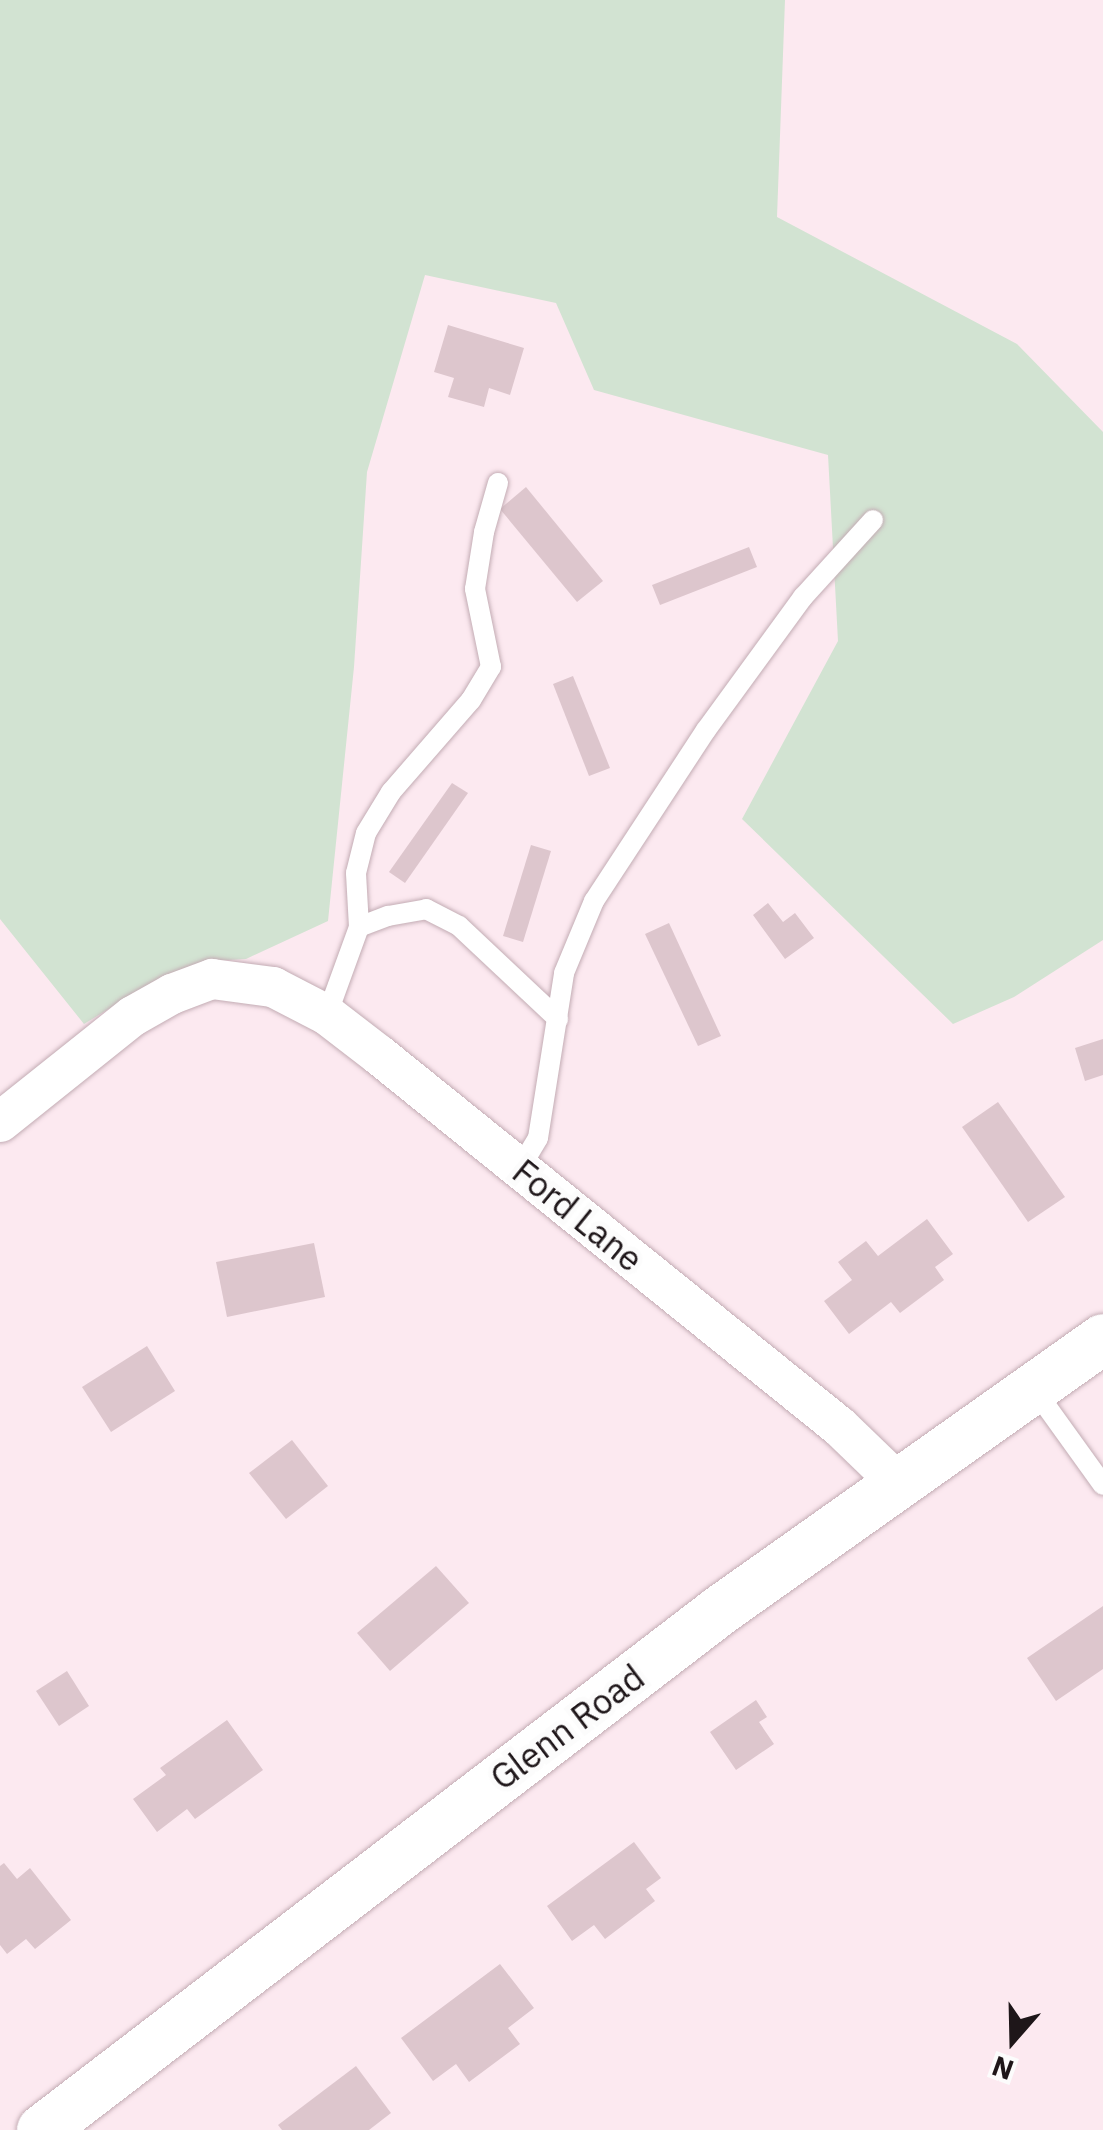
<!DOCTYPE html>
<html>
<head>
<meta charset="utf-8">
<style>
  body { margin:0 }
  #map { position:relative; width:1103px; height:2130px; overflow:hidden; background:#fce9f0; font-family:"IBM Plex Sans",sans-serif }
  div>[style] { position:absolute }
  .green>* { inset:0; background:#d2e3d2 }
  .building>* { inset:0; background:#ddc6cd }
  .roads { filter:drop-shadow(0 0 2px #c3acb4) drop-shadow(0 0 2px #c3acb4) }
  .service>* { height:20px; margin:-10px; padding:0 10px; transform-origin:10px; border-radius:10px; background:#fff }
  .minor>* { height:40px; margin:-20px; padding:0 20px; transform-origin:20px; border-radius:20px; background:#fff }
  .tertiary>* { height:50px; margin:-25px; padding:0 25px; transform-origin:25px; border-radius:25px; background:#fff }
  span { translate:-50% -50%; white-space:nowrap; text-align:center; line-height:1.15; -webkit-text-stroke:10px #fcfcfc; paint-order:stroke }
  .street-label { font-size:35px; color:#1e1619 }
  .north { position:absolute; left:963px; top:1990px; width:100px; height:100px; -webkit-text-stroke:8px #fcfcfc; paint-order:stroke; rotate:200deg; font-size:28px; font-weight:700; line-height:40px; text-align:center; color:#1e1619 }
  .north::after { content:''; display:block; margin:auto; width:35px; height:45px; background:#1e1619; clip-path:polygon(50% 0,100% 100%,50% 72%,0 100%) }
</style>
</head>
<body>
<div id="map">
  <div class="green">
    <div style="clip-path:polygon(0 0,785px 0,777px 217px,1017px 344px,1103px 432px,1103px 940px,1014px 997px,953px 1024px,742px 819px,838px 641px,828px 455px,594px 390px,556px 303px,425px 275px,367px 472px,354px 667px,328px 921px,246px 959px,210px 961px,161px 977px,84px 1024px,0 919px)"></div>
  </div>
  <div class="building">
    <div style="clip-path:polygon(448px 325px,524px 348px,510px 395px,489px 388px,484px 407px,448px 397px,454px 378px,434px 372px)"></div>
    <div style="clip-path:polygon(526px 487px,603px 581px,577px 602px,500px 509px)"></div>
    <div style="clip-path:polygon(749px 547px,757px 567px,660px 605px,652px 585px)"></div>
    <div style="clip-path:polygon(573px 676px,610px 768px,589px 776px,553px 684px)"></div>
    <div style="clip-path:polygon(452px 783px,468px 793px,405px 883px,389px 872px)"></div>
    <div style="clip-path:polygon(531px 845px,551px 851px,523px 942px,503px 936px)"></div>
    <div style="clip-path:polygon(768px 903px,783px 922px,795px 913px,814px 938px,785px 959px,753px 915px)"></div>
    <div style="clip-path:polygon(669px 923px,721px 1036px,698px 1046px,645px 934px)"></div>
    <div style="clip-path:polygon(1103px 1039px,1103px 1075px,1085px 1081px,1075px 1048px)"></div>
    <div style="clip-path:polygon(998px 1102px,1065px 1197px,1028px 1222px,962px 1127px)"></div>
    <div style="clip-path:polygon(927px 1219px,953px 1254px,935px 1267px,944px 1280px,900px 1313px,891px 1302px,849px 1334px,824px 1301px,852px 1280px,838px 1262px,866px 1241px,878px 1256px)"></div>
    <div style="clip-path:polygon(314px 1243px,325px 1297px,227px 1317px,216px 1262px)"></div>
    <div style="clip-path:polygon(147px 1346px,175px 1391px,111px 1432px,82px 1387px)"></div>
    <div style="clip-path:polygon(292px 1440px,328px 1486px,286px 1519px,249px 1473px)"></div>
    <div style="clip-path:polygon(436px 1566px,469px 1603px,390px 1671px,357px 1633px)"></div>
    <div style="clip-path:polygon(1103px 1606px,1103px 1669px,1056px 1701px,1027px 1658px)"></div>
    <div style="clip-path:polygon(67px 1671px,89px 1706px,59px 1726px,36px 1691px)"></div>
    <div style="clip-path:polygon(756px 1700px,767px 1717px,759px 1722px,774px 1744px,736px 1770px,710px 1732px)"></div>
    <div style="clip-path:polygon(227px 1720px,263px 1770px,195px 1819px,187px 1809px,157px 1832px,133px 1799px,166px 1775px,160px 1768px)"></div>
    <div style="clip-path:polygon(634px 1842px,661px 1878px,646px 1889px,655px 1901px,605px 1939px,594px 1925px,572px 1941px,547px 1906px)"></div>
    <div style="clip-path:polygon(4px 1863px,17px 1879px,30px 1868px,71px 1920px,35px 1949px,26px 1939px,7px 1954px,0 1945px,0 1866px)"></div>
    <div style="clip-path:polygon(500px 1964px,534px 2008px,508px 2028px,520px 2044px,469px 2082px,456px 2064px,433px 2081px,401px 2038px)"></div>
    <div style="clip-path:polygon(356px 2066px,391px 2113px,369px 2130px,282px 2130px,278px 2125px)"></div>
  </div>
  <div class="roads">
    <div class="service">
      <div style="left:359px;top:927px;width:54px;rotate:-93.2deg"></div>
      <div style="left:356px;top:873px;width:41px;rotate:-76deg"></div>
      <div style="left:366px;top:833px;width:48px;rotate:-58.6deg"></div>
      <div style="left:391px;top:792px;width:122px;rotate:-49deg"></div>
      <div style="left:471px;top:700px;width:39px;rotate:-59deg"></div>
      <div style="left:491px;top:667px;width:80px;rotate:-101.6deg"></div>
      <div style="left:475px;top:589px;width:58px;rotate:-81deg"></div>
      <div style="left:484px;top:532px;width:51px;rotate:-74.1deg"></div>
      <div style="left:327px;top:1015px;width:94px;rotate:-70deg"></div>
      <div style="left:359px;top:927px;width:31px;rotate:-21deg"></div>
      <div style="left:388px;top:916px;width:39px;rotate:-10deg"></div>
      <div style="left:426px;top:909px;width:37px;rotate:27deg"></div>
      <div style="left:459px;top:926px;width:136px;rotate:43.2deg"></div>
      <div style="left:520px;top:1168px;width:35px;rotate:-59deg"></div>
      <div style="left:538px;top:1138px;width:167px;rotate:-81deg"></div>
      <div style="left:564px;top:973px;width:78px;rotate:-67.4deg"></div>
      <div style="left:594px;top:901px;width:204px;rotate:-56.8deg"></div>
      <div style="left:706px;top:730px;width:165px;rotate:-53.9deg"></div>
      <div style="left:803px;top:597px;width:104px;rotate:-47.7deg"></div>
      <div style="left:1034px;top:1389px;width:118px;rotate:54.3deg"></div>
    </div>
    <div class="minor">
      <div style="left:0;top:1122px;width:170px;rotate:-38.6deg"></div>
      <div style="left:133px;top:1016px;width:45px;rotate:-29.4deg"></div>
      <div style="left:172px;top:994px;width:43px;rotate:-20.6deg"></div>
      <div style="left:212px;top:979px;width:62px;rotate:7.5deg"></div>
      <div style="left:273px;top:987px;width:61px;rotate:27.4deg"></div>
      <div style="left:327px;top:1015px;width:66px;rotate:37.6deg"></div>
      <div style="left:379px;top:1055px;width:592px;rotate:38.9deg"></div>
      <div style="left:840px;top:1427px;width:81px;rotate:44deg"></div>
    </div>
    <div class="tertiary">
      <div style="left:42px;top:2130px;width:857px;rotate:-37.46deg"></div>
      <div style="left:722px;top:1609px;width:467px;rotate:-35.3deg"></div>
    </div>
  </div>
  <div class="street-label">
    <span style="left:578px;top:1215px;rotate:39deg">Ford Lane</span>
    <span style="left:567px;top:1727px;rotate:-37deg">Glenn Road</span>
  </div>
  <div class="north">N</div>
</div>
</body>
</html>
